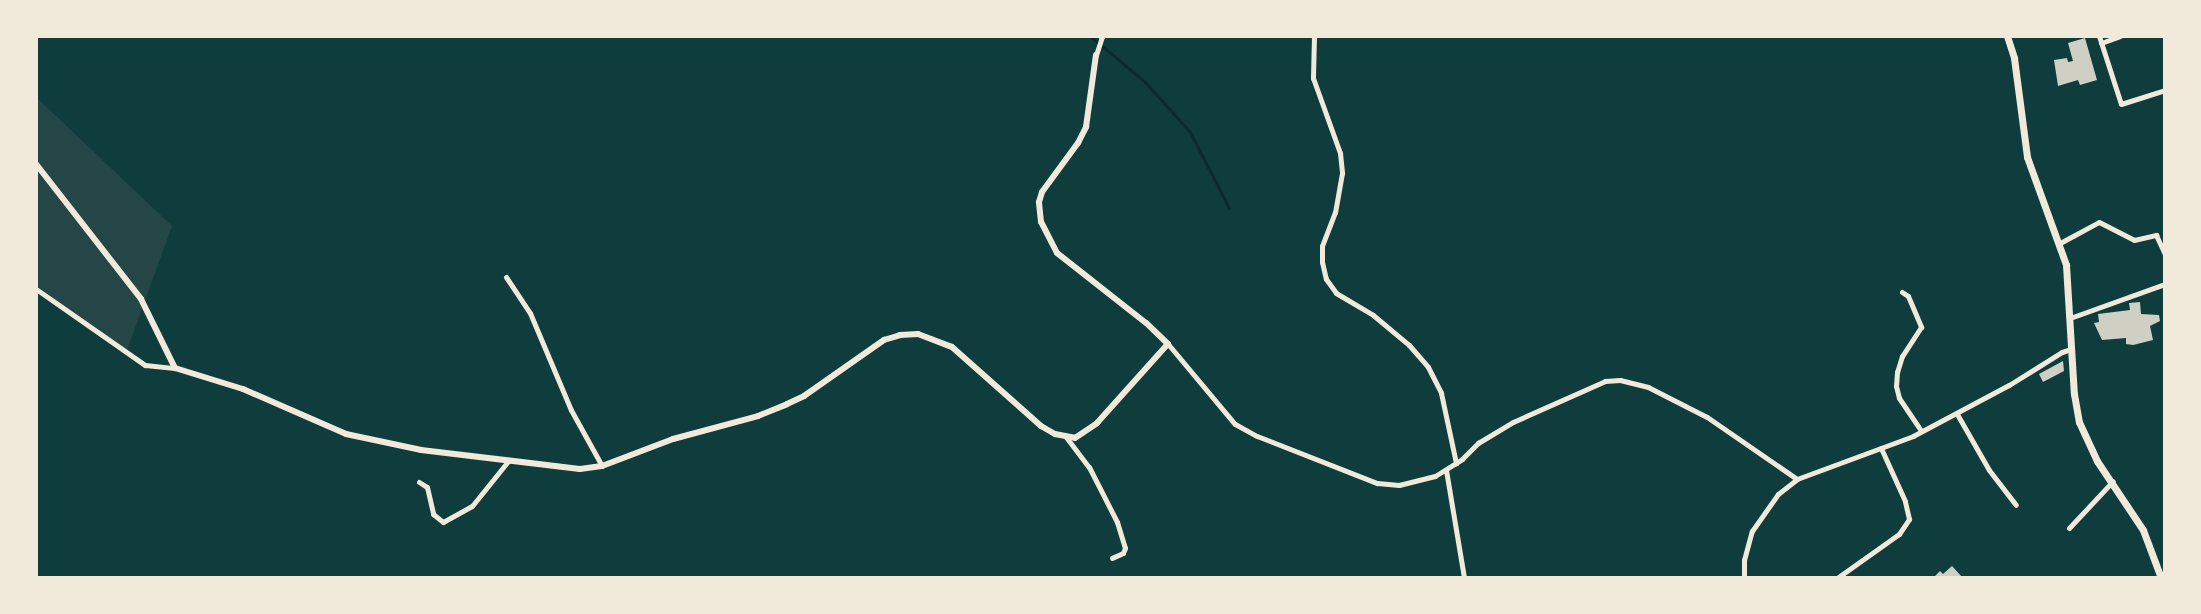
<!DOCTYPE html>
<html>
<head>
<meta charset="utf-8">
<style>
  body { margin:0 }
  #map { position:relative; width:2201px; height:614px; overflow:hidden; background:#0f3d3e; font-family:"Source Serif 4",serif }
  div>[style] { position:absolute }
  .green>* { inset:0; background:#244646 }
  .stream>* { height:3px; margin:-1.5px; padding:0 1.5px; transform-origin:1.5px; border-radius:1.5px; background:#0a2a2b }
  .building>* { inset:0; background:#cfcfc3 }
  .minor>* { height:5px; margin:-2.5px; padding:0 2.5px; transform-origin:2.5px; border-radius:2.5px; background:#f1e9da }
  .tertiary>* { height:6px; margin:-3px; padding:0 3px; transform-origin:3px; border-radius:3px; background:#f1e9da }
  .secondary>* { height:7px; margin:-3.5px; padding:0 3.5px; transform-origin:3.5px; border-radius:3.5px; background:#f1e9da }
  span { translate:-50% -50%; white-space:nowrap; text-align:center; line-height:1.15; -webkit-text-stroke:6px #f1e9da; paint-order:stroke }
  .frame { position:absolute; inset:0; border:38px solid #f1e9da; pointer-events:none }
</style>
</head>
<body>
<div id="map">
  <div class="green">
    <div style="clip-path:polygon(36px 97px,172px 226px,126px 353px,36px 285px)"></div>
  </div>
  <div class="stream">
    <div style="left:1090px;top:36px;width:72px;rotate:39.9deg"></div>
    <div style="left:1145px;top:82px;width:67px;rotate:48deg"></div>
    <div style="left:1190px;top:132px;width:85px;rotate:62.8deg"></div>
  </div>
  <div class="building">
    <div style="clip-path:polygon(2085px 38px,2097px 80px,2080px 85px,2078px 80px,2058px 86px,2054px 60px,2067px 58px,2068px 62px,2073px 61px,2068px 43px)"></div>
    <div style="clip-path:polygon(2140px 302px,2141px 314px,2159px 315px,2160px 321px,2150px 326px,2153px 340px,2133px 345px,2126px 344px,2126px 338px,2102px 340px,2094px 323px,2099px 322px,2098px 314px,2130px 310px,2129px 303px)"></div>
    <div style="clip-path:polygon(2063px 361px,2064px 371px,2043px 382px,2039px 374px)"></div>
    <div style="clip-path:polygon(1952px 566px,1963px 578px,1933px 578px,1940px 571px,1943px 574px)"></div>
  </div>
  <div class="minor">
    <div style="left:1314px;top:36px;width:42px;rotate:91.4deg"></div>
    <div style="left:1313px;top:78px;width:80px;rotate:70.2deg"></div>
    <div style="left:1340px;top:153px;width:20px;rotate:84deg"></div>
    <div style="left:1342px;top:173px;width:40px;rotate:100deg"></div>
    <div style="left:1335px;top:212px;width:36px;rotate:111deg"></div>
    <div style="left:1322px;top:246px;width:16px;rotate:90deg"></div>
    <div style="left:1322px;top:262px;width:17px;rotate:77deg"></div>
    <div style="left:1326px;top:279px;width:17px;rotate:54deg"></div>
    <div style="left:1336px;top:293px;width:43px;rotate:30.7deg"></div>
    <div style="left:1373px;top:315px;width:47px;rotate:39.8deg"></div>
    <div style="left:1409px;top:345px;width:29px;rotate:49deg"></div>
    <div style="left:1428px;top:367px;width:29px;rotate:63deg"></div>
    <div style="left:1441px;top:393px;width:72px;rotate:77.9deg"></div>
    <div style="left:2099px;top:36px;width:71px;rotate:72.1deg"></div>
    <div style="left:2121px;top:104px;width:46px;rotate:-17.7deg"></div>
    <div style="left:2101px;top:43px;width:20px;rotate:-20deg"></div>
    <div style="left:1096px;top:55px;width:19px;rotate:-72deg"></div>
    <div style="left:2060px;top:243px;width:44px;rotate:-28.3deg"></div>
    <div style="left:2099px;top:222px;width:39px;rotate:27deg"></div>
    <div style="left:2134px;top:240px;width:23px;rotate:-13deg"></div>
    <div style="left:2156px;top:235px;width:21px;rotate:65deg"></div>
    <div style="left:506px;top:277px;width:43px;rotate:56.3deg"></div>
    <div style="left:530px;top:313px;width:105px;rotate:67.1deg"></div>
    <div style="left:571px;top:410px;width:64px;rotate:61deg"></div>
    <div style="left:36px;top:289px;width:133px;rotate:34.9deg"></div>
    <div style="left:145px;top:365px;width:30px;rotate:6deg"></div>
    <div style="left:1902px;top:292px;width:7px;rotate:34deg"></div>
    <div style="left:1908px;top:296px;width:34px;rotate:67deg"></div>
    <div style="left:1921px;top:327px;width:35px;rotate:123deg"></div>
    <div style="left:1902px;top:356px;width:17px;rotate:107deg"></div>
    <div style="left:1897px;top:372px;width:14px;rotate:94deg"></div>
    <div style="left:1896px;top:386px;width:12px;rotate:76deg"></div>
    <div style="left:1899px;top:398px;width:40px;rotate:56deg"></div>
    <div style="left:2070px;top:318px;width:101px;rotate:-19.7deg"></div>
    <div style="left:1168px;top:344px;width:104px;rotate:50.1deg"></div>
    <div style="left:1235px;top:424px;width:25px;rotate:29deg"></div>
    <div style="left:1257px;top:436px;width:129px;rotate:21.4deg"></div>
    <div style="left:1377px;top:483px;width:22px;rotate:5deg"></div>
    <div style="left:1399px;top:485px;width:37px;rotate:-14deg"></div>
    <div style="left:1435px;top:476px;width:32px;rotate:-32deg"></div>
    <div style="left:1462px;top:459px;width:23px;rotate:-45deg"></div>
    <div style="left:1478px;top:443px;width:41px;rotate:-31deg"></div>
    <div style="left:1513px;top:422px;width:101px;rotate:-24deg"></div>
    <div style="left:1605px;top:381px;width:15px;rotate:-4deg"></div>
    <div style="left:1620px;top:380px;width:29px;rotate:14deg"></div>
    <div style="left:1648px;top:387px;width:66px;rotate:27deg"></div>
    <div style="left:1707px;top:417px;width:109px;rotate:34.6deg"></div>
    <div style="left:1957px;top:414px;width:64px;rotate:60.3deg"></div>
    <div style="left:1989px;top:470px;width:44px;rotate:52.4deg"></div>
    <div style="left:1066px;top:437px;width:38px;rotate:53deg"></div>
    <div style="left:1089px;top:467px;width:62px;rotate:63deg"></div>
    <div style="left:1117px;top:522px;width:27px;rotate:73deg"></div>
    <div style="left:1125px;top:548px;width:5px;rotate:112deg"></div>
    <div style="left:1123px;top:553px;width:12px;rotate:156deg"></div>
    <div style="left:1446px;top:470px;width:109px;rotate:80.5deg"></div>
    <div style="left:419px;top:482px;width:9px;rotate:32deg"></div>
    <div style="left:427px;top:487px;width:28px;rotate:77deg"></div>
    <div style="left:433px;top:514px;width:13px;rotate:39deg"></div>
    <div style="left:443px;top:522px;width:33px;rotate:-29deg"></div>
    <div style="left:472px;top:506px;width:59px;rotate:-51.2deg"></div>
    <div style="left:2069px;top:528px;width:64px;rotate:-46.9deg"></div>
    <div style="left:1744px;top:578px;width:18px;rotate:-90deg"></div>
    <div style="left:1744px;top:560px;width:30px;rotate:-75deg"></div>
    <div style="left:1752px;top:531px;width:45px;rotate:-54.9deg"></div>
    <div style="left:1778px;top:494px;width:24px;rotate:-38deg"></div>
    <div style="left:1797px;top:479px;width:124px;rotate:-20.3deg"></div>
    <div style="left:1913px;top:436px;width:109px;rotate:-28deg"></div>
    <div style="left:2009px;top:385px;width:62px;rotate:-31.9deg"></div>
    <div style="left:2062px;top:352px;width:9px;rotate:-18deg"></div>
    <div style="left:1837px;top:578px;width:76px;rotate:-35.4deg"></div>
    <div style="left:1899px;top:534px;width:18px;rotate:-56deg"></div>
    <div style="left:1909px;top:519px;width:18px;rotate:-103deg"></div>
    <div style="left:1905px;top:501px;width:58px;rotate:-114.4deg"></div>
  </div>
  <div class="tertiary">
    <div style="left:1102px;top:37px;width:1px;rotate:-45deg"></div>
    <div style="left:36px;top:164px;width:171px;rotate:52.1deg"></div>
    <div style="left:141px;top:299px;width:77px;rotate:63.8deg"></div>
    <div style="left:175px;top:368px;width:71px;rotate:17.2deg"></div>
    <div style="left:243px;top:389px;width:112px;rotate:23.6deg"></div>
    <div style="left:346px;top:434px;width:77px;rotate:12deg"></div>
    <div style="left:421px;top:450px;width:160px;rotate:6.8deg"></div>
    <div style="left:580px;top:469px;width:22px;rotate:-8deg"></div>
    <div style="left:602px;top:466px;width:76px;rotate:-20.8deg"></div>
    <div style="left:673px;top:439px;width:88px;rotate:-15.1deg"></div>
    <div style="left:758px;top:416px;width:31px;rotate:-22deg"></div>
    <div style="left:787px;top:404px;width:19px;rotate:-25deg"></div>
    <div style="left:804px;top:396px;width:98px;rotate:-35deg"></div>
    <div style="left:884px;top:340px;width:17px;rotate:-17deg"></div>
    <div style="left:900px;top:335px;width:18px;rotate:-3deg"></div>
    <div style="left:918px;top:334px;width:36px;rotate:21deg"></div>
    <div style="left:952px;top:347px;width:119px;rotate:41.6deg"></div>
    <div style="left:1041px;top:426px;width:16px;rotate:30deg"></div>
    <div style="left:1055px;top:434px;width:20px;rotate:11deg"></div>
    <div style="left:1075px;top:438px;width:27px;rotate:-34deg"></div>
    <div style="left:1097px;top:423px;width:106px;rotate:-48.1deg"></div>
    <div style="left:1168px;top:344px;width:30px;rotate:-136deg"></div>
    <div style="left:1146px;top:323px;width:113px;rotate:-141.8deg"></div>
    <div style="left:1057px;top:253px;width:35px;rotate:-117deg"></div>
    <div style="left:1041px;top:222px;width:20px;rotate:-96deg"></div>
    <div style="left:1039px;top:202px;width:10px;rotate:-73deg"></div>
    <div style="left:1042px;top:192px;width:61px;rotate:-53.7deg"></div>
    <div style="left:1078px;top:143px;width:18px;rotate:-63deg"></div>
    <div style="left:1086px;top:127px;width:73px;rotate:-82.1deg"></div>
  </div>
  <div class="secondary">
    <div style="left:2007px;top:36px;width:23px;rotate:72deg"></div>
    <div style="left:2014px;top:58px;width:100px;rotate:82.5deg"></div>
    <div style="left:2027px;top:157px;width:115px;rotate:70.1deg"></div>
    <div style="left:2066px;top:265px;width:129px;rotate:86.5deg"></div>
    <div style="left:2074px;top:394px;width:28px;rotate:80deg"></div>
    <div style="left:2079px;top:422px;width:43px;rotate:65.2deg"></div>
    <div style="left:2097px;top:461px;width:83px;rotate:56.3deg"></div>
    <div style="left:2143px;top:530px;width:51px;rotate:69.4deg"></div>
  </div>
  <div class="frame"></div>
</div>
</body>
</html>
